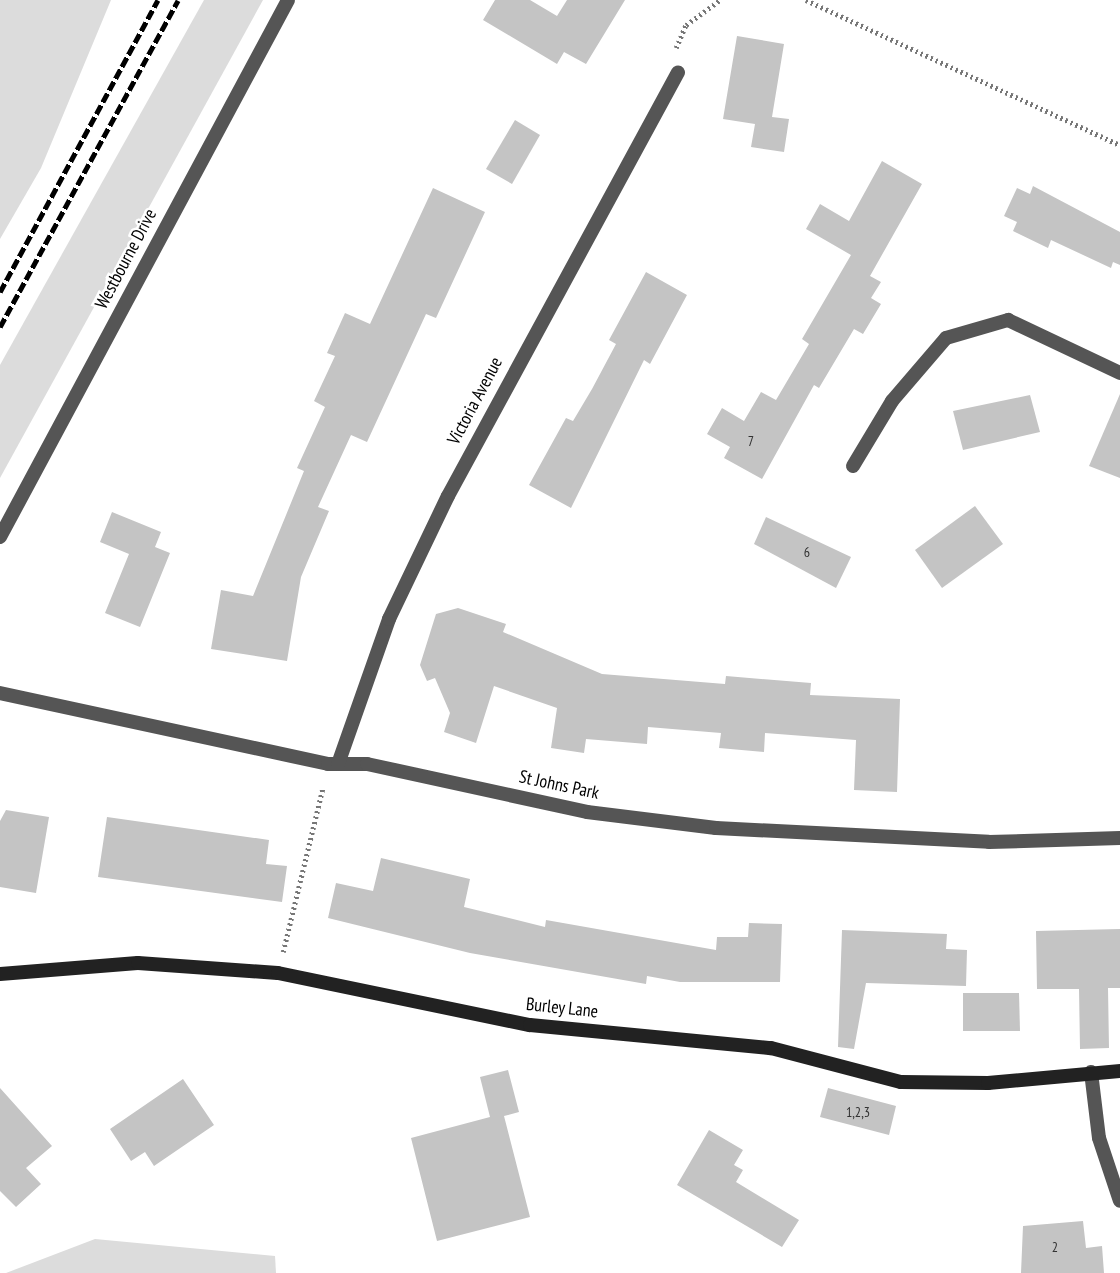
<!DOCTYPE html>
<html>
<head>
<meta charset="utf-8">
<style>
  body { margin:0 }
  #map { position:relative; width:1120px; height:1273px; overflow:hidden; background:#fff; font-family:"PT Sans Narrow",sans-serif }
  div>[style] { position:absolute }
  .green>* { inset:0; background:#dcdcdc }
  .building>* { inset:0; background:#c4c4c4 }
  .path>* { height:4.5px; margin-top:-2.25px; transform-origin:0; background:repeating-linear-gradient(90deg,#777 0 2px,transparent 0 5.5px) }
  .street>* { height:14px; margin:-7px; padding:0 7px; transform-origin:7px; border-radius:7px; background:#555 }
  .secondary>* { height:14px; margin:-7px; padding:0 7px; transform-origin:7px; border-radius:7px; background:#222 }
  .rail>* { height:5px; margin-top:-2.5px; transform-origin:0; background:repeating-linear-gradient(90deg,#000 0 10px,transparent 0 13.5px) }
  span { translate:-50% -50%; white-space:nowrap; text-align:center; line-height:1.15; -webkit-text-stroke:5px #fff; paint-order:stroke }
  .number-label { font-size:14px; color:#313131 }
  .number-label span { -webkit-text-stroke-width:0 }
  .street-label { font-size:18px; color:#000 }
</style>
</head>
<body>
<div id="map">
  <div class="green">
    <div style="clip-path:polygon(0 0,111px 0,41px 168px,0 239px)"></div>
    <div style="clip-path:polygon(204px 0,263px 0,0 478px,0 365px)"></div>
    <div style="clip-path:polygon(95px 1239px,275px 1256px,276px 1273px,6px 1273px)"></div>
  </div>
  <div class="building">
    <div style="clip-path:polygon(495px 0,530px 0,557px 16px,567px 0,625px 0,586px 64px,564px 52px,557px 64px,483px 20px)"></div>
    <div style="clip-path:polygon(737px 36px,784px 44px,772px 117px,789px 119px,784px 152px,751px 147px,755px 124px,723px 119px)"></div>
    <div style="clip-path:polygon(515px 120px,540px 135px,512px 184px,486px 169px)"></div>
    <div style="clip-path:polygon(882px 161px,922px 184px,870px 276px,881px 282px,871px 298px,881px 304px,863px 334px,854px 329px,819px 388px,814px 385px,762px 479px,724px 458px,730px 447px,707px 434px,722px 408px,744px 421px,761px 392px,776px 400px,809px 344px,802px 339px,851px 255px,806px 229px,820px 204px,849px 221px)"></div>
    <div style="clip-path:polygon(1033px 186px,1120px 232px,1120px 265px,1113px 262px,1111px 268px,1051px 240px,1048px 248px,1013px 231px,1017px 222px,1004px 216px,1017px 188px,1030px 194px)"></div>
    <div style="clip-path:polygon(433px 188px,485px 212px,436px 318px,426px 314px,367px 442px,351px 435px,318px 507px,329px 511px,301px 577px,287px 661px,211px 649px,221px 590px,253px 596px,304px 471px,297px 468px,325px 407px,314px 401px,335px 356px,327px 353px,345px 313px,370px 324px)"></div>
    <div style="clip-path:polygon(646px 272px,687px 295px,650px 364px,644px 360px,571px 508px,529px 485px,566px 418px,573px 421px,592px 389px,616px 344px,609px 340px)"></div>
    <div style="clip-path:polygon(1120px 394px,1120px 478px,1089px 466px)"></div>
    <div style="clip-path:polygon(1030px 395px,1040px 432px,963px 450px,953px 411px)"></div>
    <div style="clip-path:polygon(975px 506px,1003px 544px,942px 588px,915px 550px)"></div>
    <div style="clip-path:polygon(112px 512px,161px 532px,155px 547px,170px 553px,140px 627px,105px 613px,129px 554px,100px 542px)"></div>
    <div style="clip-path:polygon(766px 517px,851px 557px,836px 588px,754px 544px)"></div>
    <div style="clip-path:polygon(458px 608px,506px 624px,503px 632px,602px 674px,725px 684px,726px 676px,811px 683px,810px 695px,900px 699px,897px 792px,854px 790px,856px 740px,765px 733px,764px 752px,719px 748px,721px 733px,648px 727px,647px 744px,586px 739px,584px 753px,551px 748px,557px 708px,494px 686px,476px 743px,444px 732px,450px 713px,435px 678px,427px 681px,420px 665px,436px 614px)"></div>
    <div style="clip-path:polygon(6px 810px,49px 817px,36px 893px,0 887px,0 821px)"></div>
    <div style="clip-path:polygon(107px 817px,269px 840px,266px 864px,287px 866px,282px 902px,98px 877px)"></div>
    <div style="clip-path:polygon(381px 858px,470px 879px,464px 907px,545px 927px,546px 920px,716px 950px,717px 937px,748px 937px,749px 923px,782px 924px,780px 982px,680px 982px,647px 976px,646px 984px,470px 953px,328px 918px,336px 883px,373px 891px)"></div>
    <div style="clip-path:polygon(1120px 929px,1120px 988px,1108px 988px,1109px 1048px,1080px 1049px,1079px 989px,1037px 989px,1036px 931px)"></div>
    <div style="clip-path:polygon(842px 930px,947px 934px,946px 949px,967px 950px,966px 986px,866px 983px,854px 1049px,838px 1047px)"></div>
    <div style="clip-path:polygon(963px 993px,1019px 993px,1020px 1031px,963px 1031px)"></div>
    <div style="clip-path:polygon(508px 1070px,519px 1112px,504px 1116px,530px 1217px,437px 1241px,411px 1138px,490px 1117px,480px 1077px)"></div>
    <div style="clip-path:polygon(183px 1079px,214px 1125px,154px 1166px,145px 1152px,131px 1161px,110px 1129px)"></div>
    <div style="clip-path:polygon(0 1088px,52px 1146px,26px 1168px,41px 1184px,16px 1207px,0 1191px)"></div>
    <div style="clip-path:polygon(828px 1088px,896px 1106px,889px 1135px,820px 1117px)"></div>
    <div style="clip-path:polygon(709px 1130px,743px 1150px,734px 1165px,743px 1170px,736px 1182px,799px 1220px,782px 1247px,677px 1185px)"></div>
    <div style="clip-path:polygon(1083px 1221px,1086px 1248px,1102px 1246px,1104px 1273px,1021px 1273px,1023px 1226px)"></div>
  </div>
  <div class="path">
    <div style="left:806px;top:0;width:346px;rotate:24.8deg"></div>
    <div style="left:676px;top:48px;width:25px;rotate:-67deg"></div>
    <div style="left:686px;top:25px;width:42px;rotate:-36.3deg"></div>
    <div style="left:283px;top:952px;width:170px;rotate:-76.4deg"></div>
  </div>
  <div class="street">
    <div style="left:853px;top:466px;width:76px;rotate:-59deg"></div>
    <div style="left:892px;top:401px;width:83px;rotate:-49.4deg"></div>
    <div style="left:946px;top:338px;width:65px;rotate:-16.2deg"></div>
    <div style="left:1008px;top:320px;width:124px;rotate:25.3deg"></div>
    <div style="left:0;top:537px;width:609px;rotate:-61.79deg"></div>
    <div style="left:0;top:693px;width:336px;rotate:12.2deg"></div>
    <div style="left:328px;top:764px;width:39px"></div>
    <div style="left:367px;top:764px;width:225px;rotate:12.3deg"></div>
    <div style="left:587px;top:812px;width:130px;rotate:7.1deg"></div>
    <div style="left:716px;top:828px;width:273px;rotate:2.9deg"></div>
    <div style="left:989px;top:842px;width:131px;rotate:-1.7deg"></div>
    <div style="left:338px;top:764px;width:154px;rotate:-70.6deg"></div>
    <div style="left:389px;top:619px;width:136px;rotate:-64.4deg"></div>
    <div style="left:448px;top:496px;width:482px;rotate:-61.5deg"></div>
    <div style="left:1091px;top:1072px;width:66px;rotate:83.1deg"></div>
    <div style="left:1099px;top:1138px;width:66px;rotate:71.6deg"></div>
  </div>
  <div class="secondary">
    <div style="left:0;top:974px;width:138px;rotate:-4.6deg"></div>
    <div style="left:138px;top:963px;width:140px;rotate:4.1deg"></div>
    <div style="left:278px;top:973px;width:257px;rotate:11.7deg"></div>
    <div style="left:530px;top:1025px;width:242px;rotate:5.5deg"></div>
    <div style="left:771px;top:1048px;width:134px;rotate:14.7deg"></div>
    <div style="left:901px;top:1082px;width:87px;rotate:0.7deg"></div>
    <div style="left:988px;top:1083px;width:133px;rotate:-5.2deg"></div>
  </div>
  <div class="rail">
    <div style="left:0;top:292px;width:332px;rotate:-61.6deg"></div>
    <div style="left:0;top:327px;width:372px;rotate:-61.4deg"></div>
  </div>
  <div class="number-label">
    <span style="left:751px;top:441px">7</span>
    <span style="left:807px;top:552px">6</span>
    <span style="left:858px;top:1112px">1,2,3</span>
    <span style="left:1055px;top:1247px">2</span>
  </div>
  <div class="street-label">
    <span style="left:126px;top:259px;rotate:-62deg">Westbourne Drive</span>
    <span style="left:475px;top:401px;rotate:-62deg">Victoria Avenue</span>
    <span style="left:559px;top:785px;rotate:12deg">St Johns Park</span>
    <span style="left:562px;top:1008px;rotate:6deg">Burley Lane</span>
  </div>
</div>
</body>
</html>
